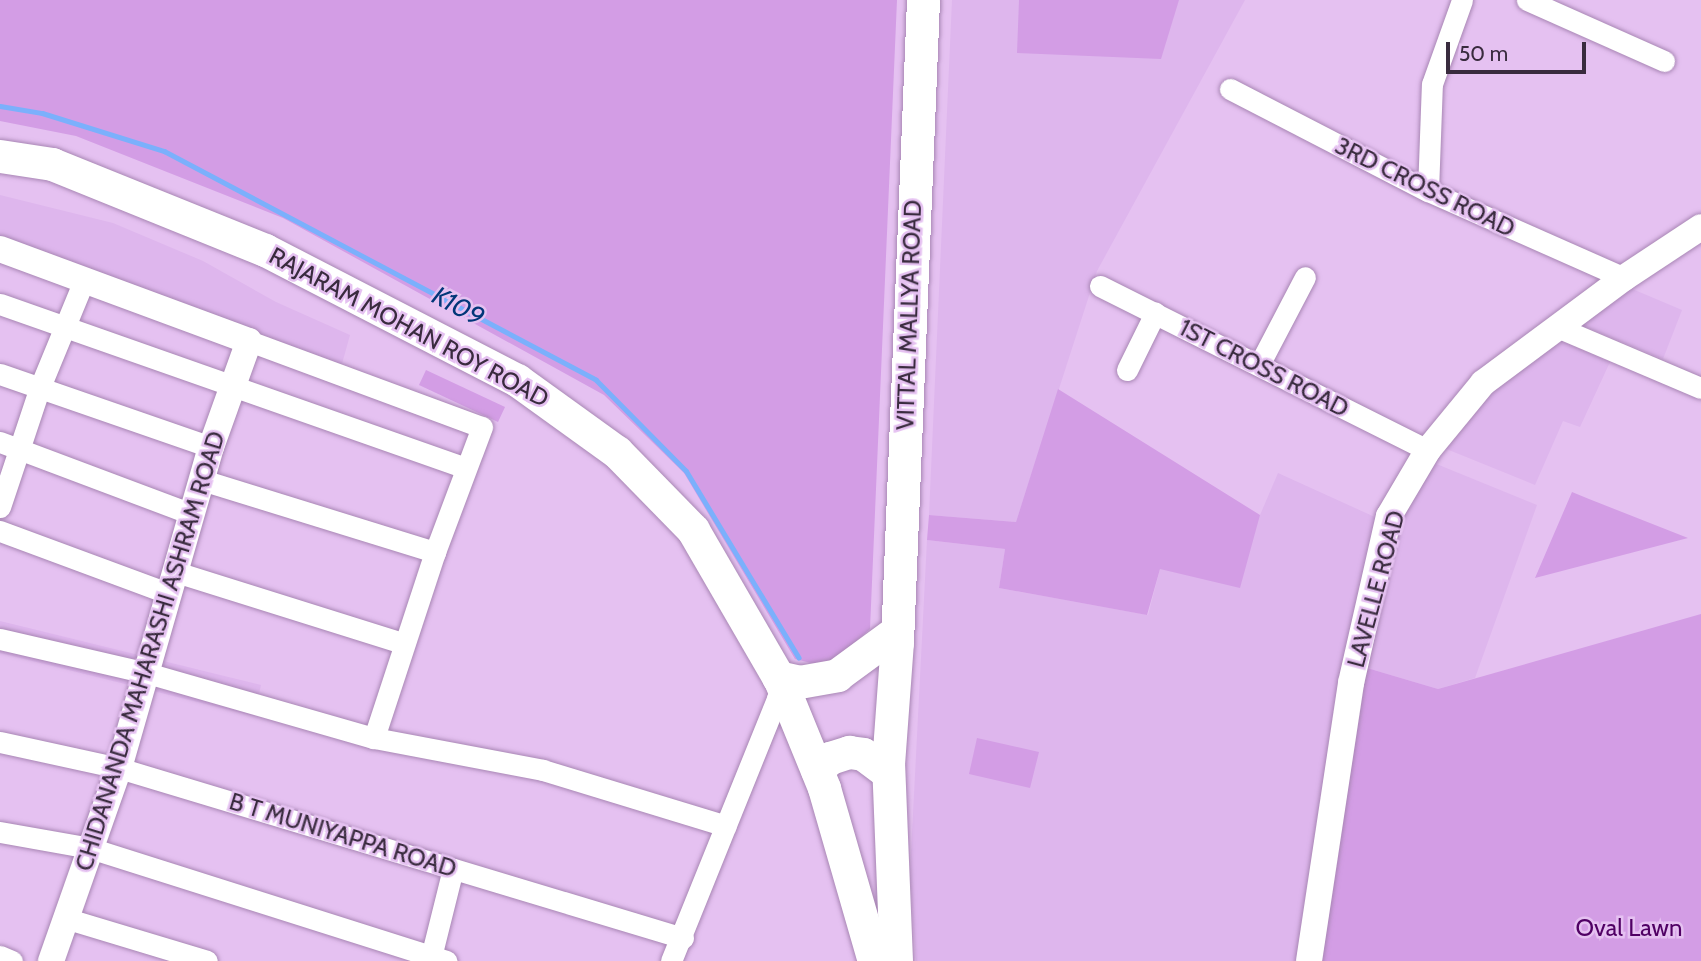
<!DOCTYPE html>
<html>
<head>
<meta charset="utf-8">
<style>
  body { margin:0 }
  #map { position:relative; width:1701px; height:961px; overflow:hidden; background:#e5c1f1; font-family:Cabin,sans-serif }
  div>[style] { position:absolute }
  .built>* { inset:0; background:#deb6ed }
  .green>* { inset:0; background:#d39de5 }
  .stream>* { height:5px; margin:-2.5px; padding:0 2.5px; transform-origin:2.5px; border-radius:2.5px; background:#7bb0fc }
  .roads { filter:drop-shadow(0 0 2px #a886b4) drop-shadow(0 0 2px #a886b4) }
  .minor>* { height:21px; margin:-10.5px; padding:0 10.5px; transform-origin:10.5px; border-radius:10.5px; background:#fff }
  .tertiary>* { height:26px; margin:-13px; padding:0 13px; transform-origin:13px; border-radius:13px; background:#fff }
  .primary>* { height:33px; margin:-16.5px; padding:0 16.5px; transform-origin:16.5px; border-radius:16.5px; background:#fff }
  span { translate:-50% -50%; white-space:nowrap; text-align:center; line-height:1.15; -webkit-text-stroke:5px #e5c1f1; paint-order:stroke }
  .street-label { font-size:24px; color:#392b3e }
  .park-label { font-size:24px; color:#500064 }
  .water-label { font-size:26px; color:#013678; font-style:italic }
  .scale { position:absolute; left:1446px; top:42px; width:140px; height:32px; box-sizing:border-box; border:4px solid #392b3e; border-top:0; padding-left:9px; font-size:21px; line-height:24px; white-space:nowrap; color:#392b3e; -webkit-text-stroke:5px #e5c1f1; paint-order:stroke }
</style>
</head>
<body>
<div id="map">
  <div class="built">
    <div style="clip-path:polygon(952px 0,1245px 0,1097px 271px,1016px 522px,929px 515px)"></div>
    <div style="clip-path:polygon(0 195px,113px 223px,203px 261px,276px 302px,350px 335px,340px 371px,0 237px)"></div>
    <div style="clip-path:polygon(1630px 288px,1682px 310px,1663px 359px,1581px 325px)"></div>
    <div style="clip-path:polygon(1558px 340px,1610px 362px,1580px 427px,1563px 421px,1535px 485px,1444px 448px,1493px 390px)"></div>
    <div style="clip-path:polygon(1434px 463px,1537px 505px,1475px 678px,1438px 689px,1367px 668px,1401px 520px)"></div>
    <div style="clip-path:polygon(1278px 473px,1377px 518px,1297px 961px,916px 961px,910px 873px,927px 540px,1005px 549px,999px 588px,1148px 615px,1160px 569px,1260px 515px)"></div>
    <div style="clip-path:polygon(0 621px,261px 685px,254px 716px,0 653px)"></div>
  </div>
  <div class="green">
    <div style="clip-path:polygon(0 0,897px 0,870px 629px,827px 667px,795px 659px,684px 473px,604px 395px,283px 218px,76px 136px,0 121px)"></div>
    <div style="clip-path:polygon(1019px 0,1179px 0,1161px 59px,1017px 53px)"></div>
    <div style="clip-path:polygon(426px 370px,505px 407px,498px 422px,419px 385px)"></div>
    <div style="clip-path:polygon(1058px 389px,1260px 515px,1240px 588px,1160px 569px,1147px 615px,999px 588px,1005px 549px,927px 540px,929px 515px,1016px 522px)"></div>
    <div style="clip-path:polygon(1572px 492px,1589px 499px,1688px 538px,1535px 578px)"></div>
    <div style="clip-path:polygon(1701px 614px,1701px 961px,1320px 961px,1367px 668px,1438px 689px)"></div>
    <div style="clip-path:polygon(977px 738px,1039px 752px,1030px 788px,969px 774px)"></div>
  </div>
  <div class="stream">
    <div style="left:0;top:106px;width:43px;rotate:9.5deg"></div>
    <div style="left:42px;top:113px;width:128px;rotate:17.3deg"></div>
    <div style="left:164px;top:151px;width:489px;rotate:27.9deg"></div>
    <div style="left:596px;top:380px;width:128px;rotate:45.3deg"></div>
    <div style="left:686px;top:471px;width:218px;rotate:58.9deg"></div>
  </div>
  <div class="roads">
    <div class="minor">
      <div style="left:1527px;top:0;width:150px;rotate:24deg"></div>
      <div style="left:1230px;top:89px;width:223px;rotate:27.3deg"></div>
      <div style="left:1428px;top:191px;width:214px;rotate:23.9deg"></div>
      <div style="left:1428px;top:191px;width:107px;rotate:-87.9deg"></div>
      <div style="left:1432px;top:84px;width:89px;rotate:-70.3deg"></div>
      <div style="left:1100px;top:286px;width:367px;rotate:26.6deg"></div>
      <div style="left:0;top:304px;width:492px;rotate:19.4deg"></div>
      <div style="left:1557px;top:327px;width:156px;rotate:23deg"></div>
      <div style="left:249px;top:341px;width:248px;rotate:20.3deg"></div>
      <div style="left:482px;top:427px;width:134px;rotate:110.6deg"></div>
      <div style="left:435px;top:552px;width:196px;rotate:108.2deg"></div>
      <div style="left:1259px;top:365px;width:99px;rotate:-62.4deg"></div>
      <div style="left:1127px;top:370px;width:64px;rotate:-63.8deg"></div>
      <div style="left:0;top:374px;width:223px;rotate:19.1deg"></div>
      <div style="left:0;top:442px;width:205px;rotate:20.6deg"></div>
      <div style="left:202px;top:480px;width:244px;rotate:17.2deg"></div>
      <div style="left:0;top:507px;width:126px;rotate:-71.6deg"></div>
      <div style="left:40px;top:387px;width:116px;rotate:-67.6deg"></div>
      <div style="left:0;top:531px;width:181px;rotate:20.3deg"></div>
      <div style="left:176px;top:572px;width:238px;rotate:17.4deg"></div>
      <div style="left:0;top:639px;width:151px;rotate:13deg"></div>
      <div style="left:147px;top:673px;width:236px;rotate:16deg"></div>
      <div style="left:374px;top:738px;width:172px;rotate:10.7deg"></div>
      <div style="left:543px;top:770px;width:191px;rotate:17deg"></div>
      <div style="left:0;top:742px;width:122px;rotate:12.3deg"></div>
      <div style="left:119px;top:768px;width:589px;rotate:16.77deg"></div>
      <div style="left:0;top:832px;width:91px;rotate:10.1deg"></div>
      <div style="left:90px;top:848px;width:374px;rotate:17.6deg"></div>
      <div style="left:68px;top:919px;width:145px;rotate:16.8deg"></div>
      <div style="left:0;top:956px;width:13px;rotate:23deg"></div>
      <div style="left:430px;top:961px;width:95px;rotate:-76deg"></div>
      <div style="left:671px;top:961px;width:284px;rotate:-68deg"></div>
      <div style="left:777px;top:698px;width:11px;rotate:-22deg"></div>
    </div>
    <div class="tertiary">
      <div style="left:0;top:249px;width:265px;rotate:20.3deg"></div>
      <div style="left:249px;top:341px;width:113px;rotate:109.7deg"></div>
      <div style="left:211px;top:447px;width:334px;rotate:106deg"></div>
      <div style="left:119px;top:768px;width:205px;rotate:109.4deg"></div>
      <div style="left:1309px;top:961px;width:281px;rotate:-81.4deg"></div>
      <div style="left:1351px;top:683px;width:171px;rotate:-77.2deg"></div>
      <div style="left:1389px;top:516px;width:77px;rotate:-59.4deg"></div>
      <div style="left:1428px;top:450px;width:87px;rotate:-50.6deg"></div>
      <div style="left:1483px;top:383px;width:176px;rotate:-36.7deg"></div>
      <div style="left:1624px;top:278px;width:92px;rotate:-33.5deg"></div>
    </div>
    <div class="primary">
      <div style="left:0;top:156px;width:53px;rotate:8.7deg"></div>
      <div style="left:52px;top:164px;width:230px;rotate:22deg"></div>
      <div style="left:265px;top:250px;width:284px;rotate:27.3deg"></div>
      <div style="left:517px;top:380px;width:123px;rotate:35.8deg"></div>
      <div style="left:617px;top:452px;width:109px;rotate:45.7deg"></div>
      <div style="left:693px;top:530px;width:173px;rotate:59.9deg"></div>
      <div style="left:780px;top:680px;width:117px;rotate:67.8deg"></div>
      <div style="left:824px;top:788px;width:180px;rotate:73.9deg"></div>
      <div style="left:778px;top:677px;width:22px;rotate:13deg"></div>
      <div style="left:799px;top:682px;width:39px;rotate:-10deg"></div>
      <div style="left:837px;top:675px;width:74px;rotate:-36.3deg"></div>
      <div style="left:817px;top:770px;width:18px;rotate:-43deg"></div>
      <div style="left:830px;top:758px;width:20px;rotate:-18deg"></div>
      <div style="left:849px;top:752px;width:14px;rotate:8deg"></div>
      <div style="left:863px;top:754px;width:31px;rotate:37deg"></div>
      <div style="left:896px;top:961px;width:197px;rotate:-92.3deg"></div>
      <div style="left:888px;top:764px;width:122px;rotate:-85.8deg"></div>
      <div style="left:897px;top:642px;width:643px;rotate:-87.68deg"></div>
    </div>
  </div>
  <div class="street-label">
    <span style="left:1425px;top:187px;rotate:26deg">3RD CROSS ROAD</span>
    <span style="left:909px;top:315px;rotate:-88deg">VITTAL MALLYA ROAD</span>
    <span style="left:409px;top:327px;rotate:28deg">RAJARAM MOHAN ROY ROAD</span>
    <span style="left:1264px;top:368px;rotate:27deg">1ST CROSS ROAD</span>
    <span style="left:1376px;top:589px;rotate:-75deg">LAVELLE ROAD</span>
    <span style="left:150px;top:651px;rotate:-73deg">CHIDANANDA MAHARASHI ASHRAM ROAD</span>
    <span style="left:343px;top:835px;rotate:17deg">B T MUNIYAPPA ROAD</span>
  </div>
  <div class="park-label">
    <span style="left:1629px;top:928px">Oval Lawn</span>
  </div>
  <div class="water-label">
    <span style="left:458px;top:307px;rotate:28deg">K109</span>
  </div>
  <div class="scale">50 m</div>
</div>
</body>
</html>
